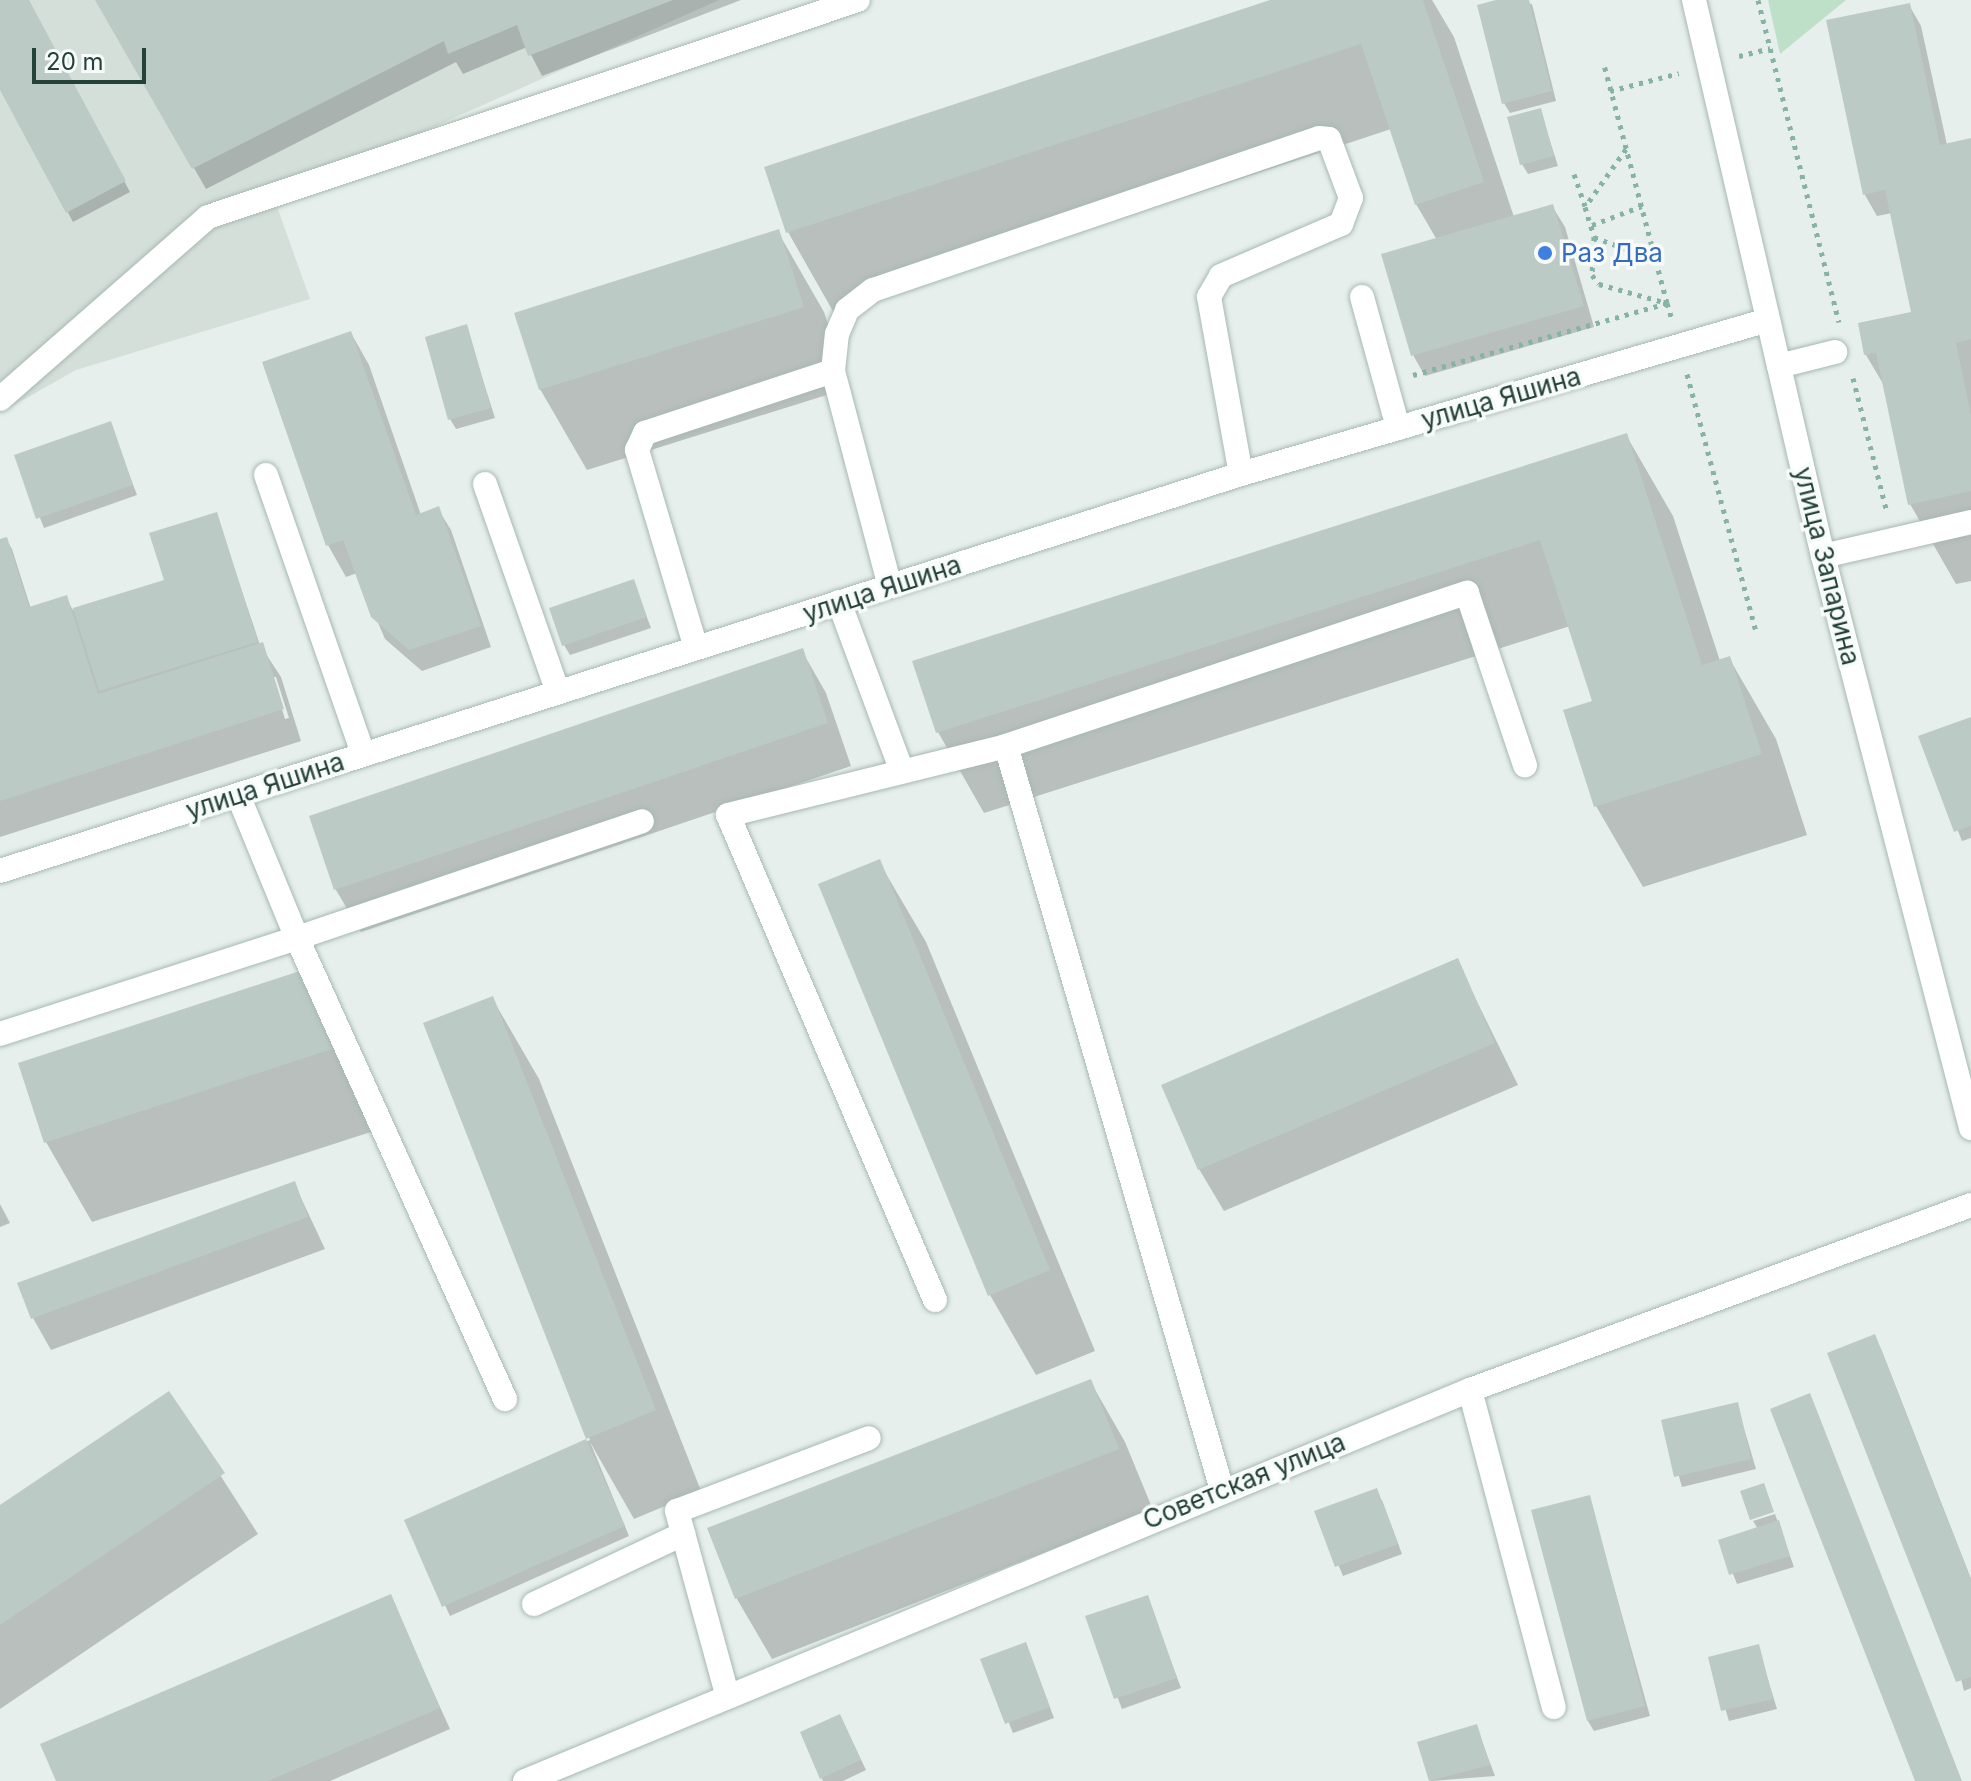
<!DOCTYPE html>
<html>
<head>
<meta charset="utf-8">
<style>
  body { margin:0 }
  #map { position:relative; width:1971px; height:1781px; overflow:hidden; background:#e6efeb; font-family:Inter,sans-serif }
  div>[style] { position:absolute }
  .built>* { inset:0; background:#d4dfda }
  .green>* { inset:0; background:#bfe0c8 }
  .shadow>* { inset:0; background:#0003 }
  .building>* { inset:0; background:#bbcac4 }
  .path>* { height:5px; margin-top:-2.5px; transform-origin:0; background:repeating-linear-gradient(90deg,#86b3a5 0 4px,transparent 0 10px) }
  .roads { filter:drop-shadow(0 0 2px #a8b8b2) drop-shadow(0 0 2px #a8b8b2) }
  .minor>* { height:24px; margin:-12px; padding:0 12px; transform-origin:12px; border-radius:12px; background:#fff }
  .dots>* { width:22px; height:22px; translate:-50% -50%; box-sizing:border-box; border:4px solid #f7fbf9; border-radius:50% }
  span { translate:-50% -50%; white-space:nowrap; text-align:center; line-height:1.15; -webkit-text-stroke:7px #f7fbf9; paint-order:stroke }
  .shop-label { font-size:26px; color:#366cbe }
  .left { translate:0 -50%; text-align:left }
  .street-label { font-size:26px; color:#24423a }
  .scale { position:absolute; left:32px; top:48px; width:114px; height:36px; box-sizing:border-box; border:4px solid #24423a; border-top:0; padding-left:10px; font-size:24px; line-height:28px; white-space:nowrap; color:#24423a; -webkit-text-stroke:6px #f7fbf9; paint-order:stroke }
</style>
</head>
<body>
<div id="map">
  <div class="built">
    <div style="clip-path:polygon(0 0,719px 0,274px 198px,310px 299px,76px 370px,0 413px)"></div>
  </div>
  <div class="green">
    <div style="clip-path:polygon(1768px 0,1846px 0,1780px 54px)"></div>
  </div>
  <div class="shadow">
    <div style="clip-path:polygon(0 0,27px 0,130px 192px,73px 222px,0 86px)"></div>
    <div style="clip-path:polygon(98px 0,741px 0,542px 76px,527px 47px,463px 74px,456px 62px,206px 189px)"></div>
    <div style="clip-path:polygon(1276px 0,1432px 0,1454px 37px,1514px 217px,1552px 206px,1565px 227px,1594px 327px,1425px 376px,1413px 355px,1437px 240px,1416px 204px,1391px 129px,834px 313px,788px 232px)"></div>
    <div style="clip-path:polygon(1504px 0,1532px 4px,1556px 101px,1510px 113px,1504px 103px)"></div>
    <div style="clip-path:polygon(1909px 5px,1921px 26px,1947px 145px,1971px 140px,1971px 581px,1956px 584px,1910px 504px,1885px 387px,1866px 355px,1860px 325px,1914px 313px,1892px 213px,1877px 216px,1865px 195px)"></div>
    <div style="clip-path:polygon(1540px 110px,1558px 166px,1528px 174px,1522px 164px)"></div>
    <div style="clip-path:polygon(778px 232px,824px 312px,849px 388px,587px 470px,540px 389px)"></div>
    <div style="clip-path:polygon(466px 327px,495px 418px,456px 429px,450px 419px)"></div>
    <div style="clip-path:polygon(351px 333px,369px 365px,421px 515px,438px 509px,451px 530px,491px 647px,422px 671px,385px 639px,357px 573px,346px 577px,328px 545px)"></div>
    <div style="clip-path:polygon(110px 424px,137px 495px,44px 528px,16px 457px)"></div>
    <div style="clip-path:polygon(1626px 435px,1673px 516px,1720px 661px,1729px 658px,1776px 739px,1807px 835px,1643px 887px,1596px 806px,1566px 712px,1595px 702px,1570px 626px,984px 813px,938px 732px)"></div>
    <div style="clip-path:polygon(evenodd,216px 514px,260px 645px,281px 677px,301px 741px,0 837px,0 541px,6px 539px,12px 549px,31px 609px,66px 598px,73px 610px,166px 581px,216px 514px,272px 677px,276px 677px,289px 718px,285px 719px,272px 677px)"></div>
    <div style="clip-path:polygon(633px 581px,651px 628px,570px 655px,564px 645px)"></div>
    <div style="clip-path:polygon(802px 651px,826px 693px,851px 766px,361px 932px,336px 890px,311px 817px)"></div>
    <div style="clip-path:polygon(1971px 719px,1971px 838px,1962px 841px,1921px 738px)"></div>
    <div style="clip-path:polygon(879px 862px,926px 942px,1095px 1351px,1036px 1375px,990px 1295px)"></div>
    <div style="clip-path:polygon(1457px 961px,1518px 1085px,1224px 1211px,1199px 1169px)"></div>
    <div style="clip-path:polygon(305px 972px,377px 1130px,92px 1222px,46px 1142px)"></div>
    <div style="clip-path:polygon(492px 998px,539px 1079px,701px 1491px,634px 1519px,590px 1442px,629px 1536px,450px 1616px,406px 1521px,590px 1440px,426px 1024px)"></div>
    <div style="clip-path:polygon(294px 1183px,325px 1249px,51px 1350px,33px 1318px)"></div>
    <div style="clip-path:polygon(0 1204px,10px 1223px,0 1227px)"></div>
    <div style="clip-path:polygon(1880px 1346px,1971px 1579px,1971px 1688px,1964px 1691px)"></div>
    <div style="clip-path:polygon(1090px 1381px,1125px 1442px,1153px 1510px,772px 1659px,737px 1599px,710px 1530px)"></div>
    <div style="clip-path:polygon(168px 1394px,258px 1534px,0 1709px,0 1508px)"></div>
    <div style="clip-path:polygon(1737px 1405px,1756px 1469px,1682px 1487px,1663px 1421px)"></div>
    <div style="clip-path:polygon(1589px 1497px,1650px 1716px,1594px 1731px,1588px 1721px)"></div>
    <div style="clip-path:polygon(1382px 1500px,1402px 1554px,1343px 1576px,1317px 1513px)"></div>
    <div style="clip-path:polygon(1775px 1514px,1794px 1567px,1737px 1584px,1720px 1541px,1758px 1529px,1753px 1521px)"></div>
    <div style="clip-path:polygon(390px 1597px,450px 1729px,330px 1781px,58px 1781px)"></div>
    <div style="clip-path:polygon(1147px 1597px,1181px 1688px,1122px 1709px,1087px 1617px)"></div>
    <div style="clip-path:polygon(1758px 1647px,1777px 1709px,1729px 1721px,1710px 1659px)"></div>
    <div style="clip-path:polygon(1030px 1655px,1054px 1718px,1013px 1733px,983px 1660px)"></div>
    <div style="clip-path:polygon(845px 1726px,866px 1770px,843px 1781px,823px 1781px,802px 1733px)"></div>
    <div style="clip-path:polygon(1476px 1726px,1495px 1776px,1431px 1781px,1419px 1743px)"></div>
  </div>
  <div class="building">
    <div style="clip-path:polygon(0 0,29px 0,126px 181px,66px 213px,0 90px)"></div>
    <div style="clip-path:polygon(95px 0,673px 0,528px 56px,517px 25px,448px 54px,444px 41px,192px 169px)"></div>
    <div style="clip-path:polygon(1270px 0,1423px 0,1484px 182px,1415px 205px,1361px 44px,786px 233px,764px 167px)"></div>
    <div style="clip-path:polygon(1496px 0,1529px 0,1552px 91px,1502px 104px,1477px 5px)"></div>
    <div style="clip-path:polygon(1910px 3px,1940px 145px,1971px 138px,1971px 339px,1956px 343px,1971px 415px,1971px 491px,1908px 505px,1876px 353px,1864px 355px,1858px 323px,1911px 312px,1885px 190px,1863px 195px,1826px 20px)"></div>
    <div style="clip-path:polygon(1541px 108px,1554px 156px,1520px 165px,1507px 117px)"></div>
    <div style="clip-path:polygon(1553px 204px,1584px 306px,1411px 356px,1381px 254px)"></div>
    <div style="clip-path:polygon(779px 229px,804px 307px,539px 390px,514px 313px)"></div>
    <div style="clip-path:polygon(467px 324px,491px 408px,448px 420px,425px 337px)"></div>
    <div style="clip-path:polygon(351px 331px,416px 515px,439px 506px,481px 626px,409px 650px,371px 617px,343px 540px,326px 546px,262px 362px)"></div>
    <div style="clip-path:polygon(111px 421px,133px 485px,36px 519px,14px 455px)"></div>
    <div style="clip-path:polygon(1627px 433px,1702px 665px,1730px 656px,1762px 754px,1594px 807px,1563px 710px,1592px 701px,1540px 540px,936px 733px,912px 661px)"></div>
    <div style="clip-path:polygon(217px 512px,258px 642px,99px 691px,73px 608px,164px 580px,149px 533px)"></div>
    <div style="clip-path:polygon(7px 537px,29px 607px,67px 595px,98px 694px,263px 642px,284px 709px,0 801px,0 539px)"></div>
    <div style="clip-path:polygon(634px 579px,647px 617px,562px 646px,549px 608px)"></div>
    <div style="clip-path:polygon(803px 648px,828px 723px,334px 890px,309px 816px)"></div>
    <div style="clip-path:polygon(1971px 717px,1971px 826px,1954px 832px,1918px 736px)"></div>
    <div style="clip-path:polygon(880px 859px,1050px 1270px,988px 1296px,818px 884px)"></div>
    <div style="clip-path:polygon(1458px 958px,1495px 1043px,1198px 1170px,1161px 1085px)"></div>
    <div style="clip-path:polygon(306px 969px,332px 1049px,44px 1143px,18px 1063px)"></div>
    <div style="clip-path:polygon(493px 996px,656px 1410px,586px 1439px,423px 1023px)"></div>
    <div style="clip-path:polygon(295px 1181px,308px 1217px,31px 1319px,17px 1283px)"></div>
    <div style="clip-path:polygon(1875px 1334px,1971px 1579px,1971px 1677px,1956px 1682px,1827px 1353px)"></div>
    <div style="clip-path:polygon(1091px 1379px,1119px 1449px,735px 1599px,707px 1528px)"></div>
    <div style="clip-path:polygon(169px 1391px,225px 1473px,0 1625px,0 1505px)"></div>
    <div style="clip-path:polygon(1810px 1393px,1962px 1781px,1915px 1781px,1770px 1409px)"></div>
    <div style="clip-path:polygon(1738px 1402px,1751px 1459px,1674px 1477px,1661px 1420px)"></div>
    <div style="clip-path:polygon(586px 1439px,625px 1526px,442px 1607px,404px 1520px)"></div>
    <div style="clip-path:polygon(1764px 1483px,1774px 1512px,1750px 1520px,1740px 1491px)"></div>
    <div style="clip-path:polygon(1377px 1488px,1398px 1544px,1335px 1567px,1314px 1511px)"></div>
    <div style="clip-path:polygon(1590px 1495px,1645px 1706px,1587px 1721px,1531px 1510px)"></div>
    <div style="clip-path:polygon(1779px 1520px,1790px 1556px,1729px 1575px,1718px 1540px)"></div>
    <div style="clip-path:polygon(391px 1594px,440px 1708px,268px 1781px,56px 1781px,40px 1744px)"></div>
    <div style="clip-path:polygon(1148px 1595px,1177px 1678px,1114px 1699px,1085px 1616px)"></div>
    <div style="clip-path:polygon(1026px 1642px,1050px 1707px,1005px 1724px,980px 1659px)"></div>
    <div style="clip-path:polygon(1759px 1644px,1773px 1699px,1721px 1711px,1708px 1657px)"></div>
    <div style="clip-path:polygon(840px 1714px,861px 1760px,820px 1779px,800px 1732px)"></div>
    <div style="clip-path:polygon(1477px 1724px,1490px 1765px,1429px 1781px,1417px 1742px)"></div>
  </div>
  <div class="path">
    <div style="left:1758px;top:0;width:332px;rotate:75.9deg"></div>
    <div style="left:1739px;top:56px;width:32px;rotate:-14deg"></div>
    <div style="left:1610px;top:91px;width:71px;rotate:-14.6deg"></div>
    <div style="left:1626px;top:149px;width:71px;rotate:125.3deg"></div>
    <div style="left:1585px;top:207px;width:31px;rotate:73deg"></div>
    <div style="left:1594px;top:237px;width:38px;rotate:93deg"></div>
    <div style="left:1592px;top:275px;width:11px;rotate:52deg"></div>
    <div style="left:1599px;top:284px;width:71px;rotate:15.6deg"></div>
    <div style="left:1667px;top:303px;width:17px;rotate:73deg"></div>
    <div style="left:1574px;top:174px;width:34px;rotate:71deg"></div>
    <div style="left:1592px;top:225px;width:53px;rotate:-20.8deg"></div>
    <div style="left:1594px;top:237px;width:65px;rotate:20.7deg"></div>
    <div style="left:1687px;top:374px;width:267px;rotate:75deg"></div>
    <div style="left:1413px;top:375px;width:264px;rotate:-15.8deg"></div>
    <div style="left:1667px;top:303px;width:246px;rotate:-104.8deg"></div>
    <div style="left:1853px;top:378px;width:138px;rotate:75.8deg"></div>
  </div>
  <div class="roads">
    <div class="minor">
      <div style="left:1694px;top:0;width:571px;rotate:76.94deg"></div>
      <div style="left:1823px;top:556px;width:591px;rotate:75.49deg"></div>
      <div style="left:1362px;top:297px;width:136px;rotate:74.6deg"></div>
      <div style="left:1779px;top:366px;width:58px;rotate:-14deg"></div>
      <div style="left:833px;top:371px;width:222px;rotate:75.2deg"></div>
      <div style="left:0;top:399px;width:276px;rotate:-41.2deg"></div>
      <div style="left:208px;top:217px;width:685px;rotate:-18.46deg"></div>
      <div style="left:266px;top:475px;width:295px;rotate:70.8deg"></div>
      <div style="left:485px;top:484px;width:221px;rotate:70.7deg"></div>
      <div style="left:1823px;top:556px;width:152px;rotate:-12.9deg"></div>
      <div style="left:839px;top:602px;width:180px;rotate:69.6deg"></div>
      <div style="left:696px;top:648px;width:207px;rotate:-106.6deg"></div>
      <div style="left:637px;top:450px;width:19px;rotate:-65deg"></div>
      <div style="left:645px;top:433px;width:198px;rotate:-18.3deg"></div>
      <div style="left:833px;top:371px;width:37px;rotate:-84deg"></div>
      <div style="left:837px;top:334px;width:26px;rotate:-67deg"></div>
      <div style="left:847px;top:310px;width:33px;rotate:-38deg"></div>
      <div style="left:873px;top:290px;width:471px;rotate:-18.8deg"></div>
      <div style="left:1319px;top:138px;width:10px;rotate:6deg"></div>
      <div style="left:1329px;top:139px;width:63px;rotate:69.6deg"></div>
      <div style="left:1351px;top:198px;width:28px;rotate:111deg"></div>
      <div style="left:1341px;top:224px;width:131px;rotate:156.6deg"></div>
      <div style="left:1221px;top:276px;width:24px;rotate:120deg"></div>
      <div style="left:1209px;top:297px;width:180px;rotate:79.8deg"></div>
      <div style="left:1006px;top:746px;width:775px;rotate:73.81deg"></div>
      <div style="left:238px;top:795px;width:155px;rotate:67.6deg"></div>
      <div style="left:297px;top:938px;width:364px;rotate:-18.7deg"></div>
      <div style="left:0;top:871px;width:1303px;rotate:-17.74deg"></div>
      <div style="left:1241px;top:474px;width:549px;rotate:-16.29deg"></div>
      <div style="left:0;top:1034px;width:312px;rotate:-17.9deg"></div>
      <div style="left:297px;top:938px;width:506px;rotate:65.72deg"></div>
      <div style="left:935px;top:1300px;width:527px;rotate:-113.11deg"></div>
      <div style="left:728px;top:815px;width:286px;rotate:-13.9deg"></div>
      <div style="left:1006px;top:746px;width:486px;rotate:-18.4deg"></div>
      <div style="left:1467px;top:593px;width:182px;rotate:71.4deg"></div>
      <div style="left:1470px;top:1390px;width:328px;rotate:75.2deg"></div>
      <div style="left:534px;top:1604px;width:165px;rotate:-25.2deg"></div>
      <div style="left:727px;top:1694px;width:190px;rotate:-105.3deg"></div>
      <div style="left:677px;top:1511px;width:205px;rotate:-20.8deg"></div>
      <div style="left:525px;top:1781px;width:1023px;rotate:-22.48deg"></div>
      <div style="left:1470px;top:1390px;width:534px;rotate:-20.27deg"></div>
    </div>
  </div>
  <div class="dots">
    <div style="left:1545px;top:253px;background:#3f7fe0"></div>
  </div>
  <div class="shop-label">
    <span class="left" style="left:1561px;top:253px">Раз Два</span>
  </div>
  <div class="street-label">
    <span style="left:1501px;top:398px;rotate:-16deg">улица Яшина</span>
    <span style="left:1827px;top:566px;rotate:76deg">улица Запарина</span>
    <span style="left:882px;top:589px;rotate:-18deg">улица Яшина</span>
    <span style="left:265px;top:786px;rotate:-18deg">улица Яшина</span>
    <span style="left:1244px;top:1481px;rotate:-22deg">Советская улица</span>
  </div>
  <div class="scale">20 m</div>
</div>
</body>
</html>
